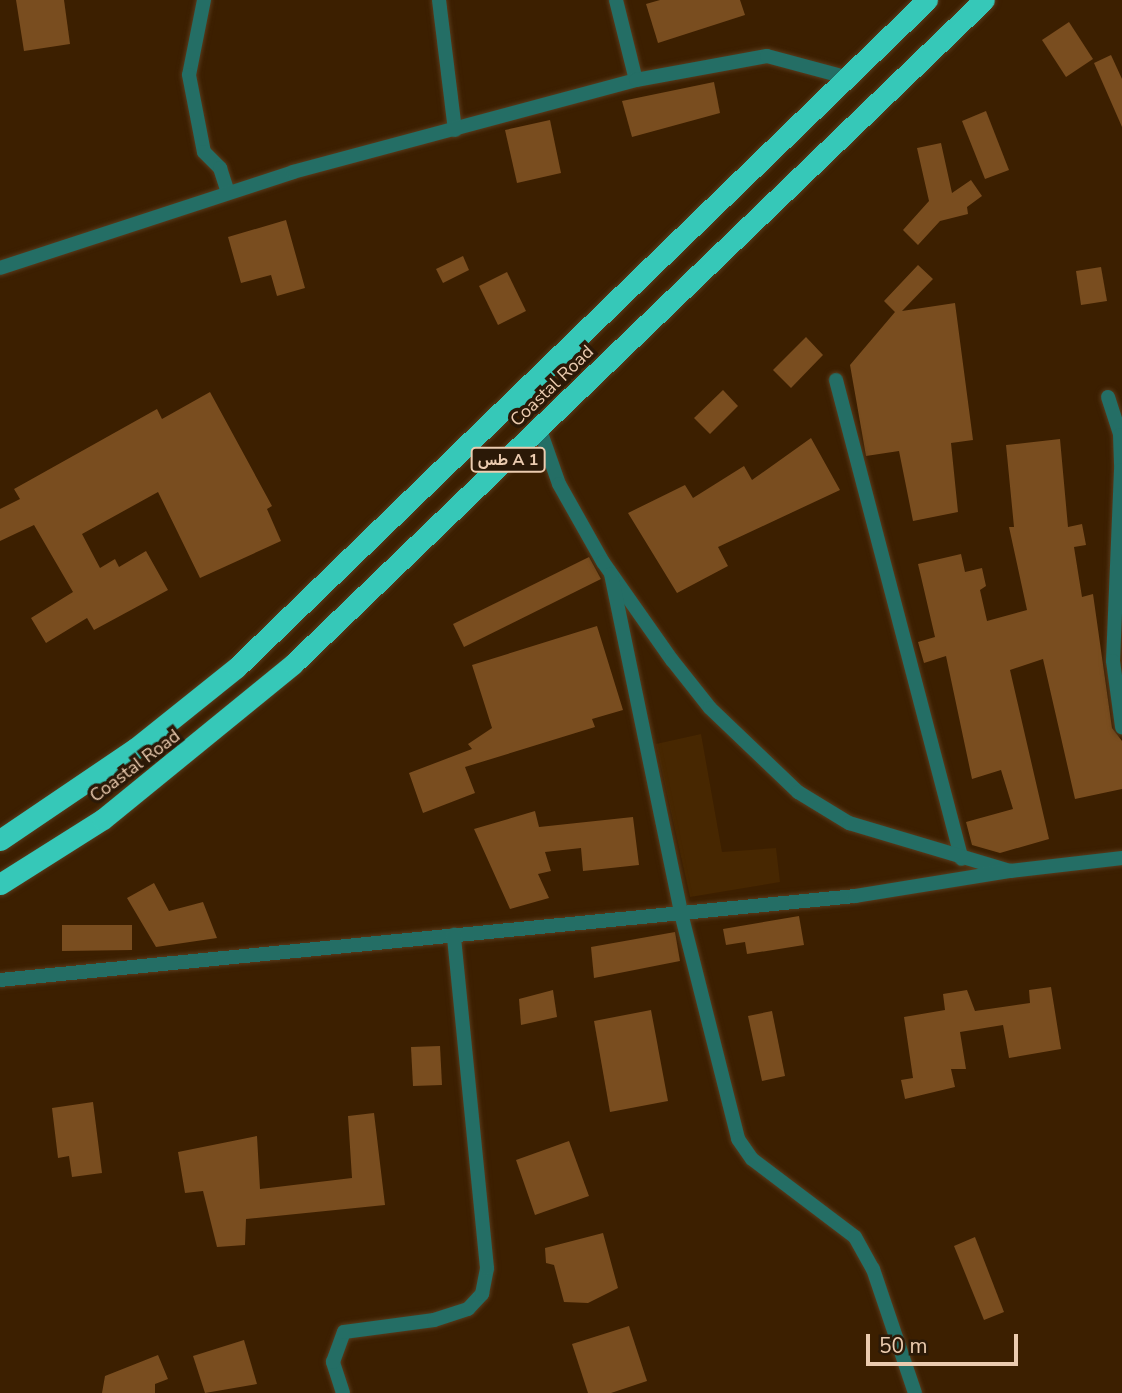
<!DOCTYPE html>
<html>
<head>
<meta charset="utf-8">
<style>
  body { margin:0 }
  #map { position:relative; width:1122px; height:1393px; overflow:hidden; background:#3c1f00; font-family:"Nunito Sans",Vazirmatn,sans-serif }
  div>[style] { position:absolute }
  .built>* { inset:0; background:#472701 }
  .building>* { inset:0; background:#794d1f }
  .roads { filter:drop-shadow(0 0 2px #583b1c) drop-shadow(0 0 2px #583b1c) }
  .street>* { height:14px; margin:-7px; padding:0 7px; transform-origin:7px; border-radius:7px; background:#246e65 }
  .highway>* { height:21px; margin:-10.5px; padding:0 10.5px; transform-origin:10.5px; border-radius:10.5px; background:#36c8b8 }
  span { translate:-50% -50%; white-space:nowrap; text-align:center; line-height:1.15; -webkit-text-stroke:7px #2b1907; paint-order:stroke }
  .shield-label span { padding:2px 5px; background:#2b1907; border:2px solid; border-radius:5px; -webkit-text-stroke-width:0 }
  .shield-label { font-size:16px; color:#ebcbaf; font-weight:700 }
  .street-label { font-size:18px; color:#ebcbaf }
  .scale { position:absolute; left:866px; top:1334px; width:152px; height:32px; box-sizing:border-box; border:4px solid #ebcbaf; border-top:0; padding-left:9px; font-size:21px; line-height:24px; white-space:nowrap; color:#ebcbaf; -webkit-text-stroke:5px #2b1907; paint-order:stroke }
</style>
</head>
<body>
<div id="map">
  <div class="built">
    <div style="clip-path:polygon(701px 734px,722px 852px,776px 848px,780px 882px,690px 897px,656px 744px)"></div>
  </div>
  <div class="building">
    <div style="clip-path:polygon(16px 0,64px 0,70px 44px,24px 51px)"></div>
    <div style="clip-path:polygon(660px 0,740px 0,745px 15px,658px 43px,646px 4px)"></div>
    <div style="clip-path:polygon(1069px 22px,1093px 59px,1066px 77px,1042px 40px)"></div>
    <div style="clip-path:polygon(1111px 55px,1122px 79px,1122px 127px,1094px 63px)"></div>
    <div style="clip-path:polygon(714px 82px,720px 113px,632px 137px,622px 101px)"></div>
    <div style="clip-path:polygon(986px 111px,1009px 170px,985px 179px,962px 121px)"></div>
    <div style="clip-path:polygon(550px 120px,561px 173px,517px 183px,505px 130px)"></div>
    <div style="clip-path:polygon(941px 143px,952px 193px,971px 180px,982px 196px,967px 207px,968px 214px,940px 221px,918px 245px,903px 230px,929px 201px,917px 148px)"></div>
    <div style="clip-path:polygon(286px 220px,305px 288px,277px 296px,271px 275px,241px 283px,228px 237px)"></div>
    <div style="clip-path:polygon(463px 256px,469px 270px,443px 283px,436px 269px)"></div>
    <div style="clip-path:polygon(918px 265px,933px 279px,902px 311px,955px 303px,973px 440px,951px 443px,958px 512px,913px 521px,899px 451px,866px 456px,850px 365px,895px 312px,884px 301px)"></div>
    <div style="clip-path:polygon(1101px 267px,1107px 301px,1081px 305px,1076px 271px)"></div>
    <div style="clip-path:polygon(507px 272px,526px 311px,498px 325px,479px 286px)"></div>
    <div style="clip-path:polygon(806px 337px,823px 355px,791px 388px,773px 370px)"></div>
    <div style="clip-path:polygon(723px 390px,738px 406px,710px 434px,694px 418px)"></div>
    <div style="clip-path:polygon(210px 392px,272px 506px,267px 509px,281px 541px,200px 578px,158px 492px,82px 534px,100px 568px,115px 559px,119px 567px,146px 551px,168px 590px,94px 630px,87px 618px,46px 643px,31px 618px,73px 592px,34px 525px,0 541px,0 509px,20px 499px,14px 489px,157px 409px,162px 419px)"></div>
    <div style="clip-path:polygon(811px 438px,840px 490px,718px 547px,728px 566px,677px 593px,628px 513px,685px 485px,693px 498px,744px 466px,752px 480px)"></div>
    <div style="clip-path:polygon(1060px 439px,1068px 527px,1082px 524px,1086px 545px,1074px 547px,1082px 597px,1093px 594px,1112px 728px,1122px 741px,1122px 789px,1075px 799px,1043px 659px,1010px 670px,1049px 839px,1000px 853px,972px 845px,966px 822px,1013px 809px,1001px 770px,972px 779px,946px 656px,924px 663px,918px 642px,935px 637px,918px 564px,961px 554px,965px 572px,982px 568px,986px 586px,980px 590px,987px 621px,1027px 610px,1009px 527px,1014px 527px,1006px 445px)"></div>
    <div style="clip-path:polygon(589px 557px,601px 579px,464px 647px,453px 624px)"></div>
    <div style="clip-path:polygon(597px 626px,623px 710px,592px 719px,595px 727px,465px 767px,475px 793px,423px 813px,409px 773px,472px 749px,468px 744px,492px 728px,472px 665px)"></div>
    <div style="clip-path:polygon(535px 811px,539px 827px,633px 817px,639px 865px,583px 871px,581px 848px,545px 852px,551px 871px,538px 874px,549px 898px,510px 909px,474px 829px)"></div>
    <div style="clip-path:polygon(154px 883px,169px 911px,203px 902px,217px 938px,156px 947px,127px 898px)"></div>
    <div style="clip-path:polygon(799px 916px,804px 945px,747px 954px,745px 942px,726px 945px,723px 929px)"></div>
    <div style="clip-path:polygon(62px 925px,132px 925px,132px 950px,62px 951px)"></div>
    <div style="clip-path:polygon(675px 932px,680px 961px,594px 978px,591px 947px)"></div>
    <div style="clip-path:polygon(1051px 987px,1061px 1049px,1009px 1058px,1003px 1025px,960px 1032px,966px 1069px,951px 1069px,955px 1087px,905px 1099px,901px 1080px,913px 1078px,904px 1017px,945px 1010px,943px 994px,967px 990px,975px 1011px,1030px 1003px,1029px 990px)"></div>
    <div style="clip-path:polygon(553px 990px,557px 1017px,521px 1025px,519px 999px)"></div>
    <div style="clip-path:polygon(651px 1010px,668px 1101px,610px 1112px,594px 1021px)"></div>
    <div style="clip-path:polygon(772px 1011px,785px 1076px,762px 1081px,748px 1016px)"></div>
    <div style="clip-path:polygon(440px 1046px,442px 1085px,413px 1086px,411px 1047px)"></div>
    <div style="clip-path:polygon(93px 1102px,102px 1173px,72px 1177px,69px 1156px,58px 1158px,52px 1108px)"></div>
    <div style="clip-path:polygon(374px 1113px,385px 1205px,246px 1219px,245px 1245px,217px 1247px,203px 1191px,185px 1193px,178px 1152px,257px 1136px,260px 1189px,352px 1178px,348px 1116px)"></div>
    <div style="clip-path:polygon(569px 1141px,589px 1196px,535px 1215px,516px 1160px)"></div>
    <div style="clip-path:polygon(603px 1233px,618px 1288px,588px 1303px,564px 1302px,554px 1265px,546px 1263px,545px 1248px)"></div>
    <div style="clip-path:polygon(975px 1237px,1004px 1312px,984px 1320px,954px 1246px)"></div>
    <div style="clip-path:polygon(629px 1326px,647px 1381px,611px 1393px,588px 1393px,572px 1344px)"></div>
    <div style="clip-path:polygon(244px 1340px,257px 1384px,205px 1393px,193px 1356px)"></div>
    <div style="clip-path:polygon(158px 1355px,168px 1379px,155px 1384px,155px 1393px,102px 1393px,105px 1376px)"></div>
  </div>
  <div class="roads">
    <div class="street">
      <div style="left:204px;top:0;width:76px;rotate:101.3deg"></div>
      <div style="left:189px;top:75px;width:78px;rotate:79deg"></div>
      <div style="left:204px;top:152px;width:23px;rotate:45deg"></div>
      <div style="left:220px;top:168px;width:25px;rotate:72deg"></div>
      <div style="left:439px;top:0;width:131px;rotate:83deg"></div>
      <div style="left:616px;top:0;width:82px;rotate:76deg"></div>
      <div style="left:0;top:268px;width:308px;rotate:-18.1deg"></div>
      <div style="left:293px;top:172px;width:355px;rotate:-15deg"></div>
      <div style="left:636px;top:80px;width:133px;rotate:-10.4deg"></div>
      <div style="left:767px;top:56px;width:85px;rotate:15deg"></div>
      <div style="left:836px;top:380px;width:495px;rotate:75.3deg"></div>
      <div style="left:1108px;top:397px;width:40px;rotate:72deg"></div>
      <div style="left:1120px;top:435px;width:35px;rotate:88deg"></div>
      <div style="left:1121px;top:470px;width:191px;rotate:92.4deg"></div>
      <div style="left:1113px;top:661px;width:67px;rotate:82.2deg"></div>
      <div style="left:540px;top:430px;width:57px;rotate:70.6deg"></div>
      <div style="left:559px;top:484px;width:90px;rotate:60.6deg"></div>
      <div style="left:603px;top:562px;width:120px;rotate:54.9deg"></div>
      <div style="left:672px;top:660px;width:61px;rotate:51.6deg"></div>
      <div style="left:710px;top:708px;width:122px;rotate:43.7deg"></div>
      <div style="left:798px;top:792px;width:60px;rotate:31.3deg"></div>
      <div style="left:849px;top:823px;width:168px;rotate:16.6deg"></div>
      <div style="left:1010px;top:871px;width:113px;rotate:-6.6deg"></div>
      <div style="left:611px;top:574px;width:346px;rotate:78.3deg"></div>
      <div style="left:681px;top:913px;width:233px;rotate:75.8deg"></div>
      <div style="left:738px;top:1139px;width:24px;rotate:55deg"></div>
      <div style="left:752px;top:1159px;width:129px;rotate:37.1deg"></div>
      <div style="left:855px;top:1237px;width:37px;rotate:61deg"></div>
      <div style="left:873px;top:1269px;width:131px;rotate:71.3deg"></div>
      <div style="left:0;top:980px;width:859px;rotate:-5.61deg"></div>
      <div style="left:855px;top:896px;width:157px;rotate:-9.2deg"></div>
      <div style="left:343px;top:1393px;width:33px;rotate:-108deg"></div>
      <div style="left:333px;top:1362px;width:32px;rotate:-70deg"></div>
      <div style="left:344px;top:1332px;width:91px;rotate:-7.6deg"></div>
      <div style="left:434px;top:1320px;width:36px;rotate:-18deg"></div>
      <div style="left:468px;top:1309px;width:21px;rotate:-47deg"></div>
      <div style="left:482px;top:1294px;width:26px;rotate:-79deg"></div>
      <div style="left:487px;top:1268px;width:335px;rotate:-95.7deg"></div>
    </div>
    <div class="highway">
      <div style="left:0;top:840px;width:164px;rotate:-34.1deg"></div>
      <div style="left:136px;top:748px;width:128px;rotate:-38.7deg"></div>
      <div style="left:236px;top:668px;width:961px;rotate:-44.03deg"></div>
      <div style="left:0;top:884px;width:122px;rotate:-32.3deg"></div>
      <div style="left:103px;top:819px;width:245px;rotate:-39.2deg"></div>
      <div style="left:293px;top:664px;width:958px;rotate:-43.86deg"></div>
    </div>
  </div>
  <div class="shield-label">
    <span style="left:508px;top:460px">طس A 1</span>
  </div>
  <div class="street-label">
    <span style="left:552px;top:386px;rotate:-44deg">Coastal Road</span>
    <span style="left:135px;top:766px;rotate:-37deg">Coastal Road</span>
  </div>
  <div class="scale">50 m</div>
</div>
</body>
</html>
